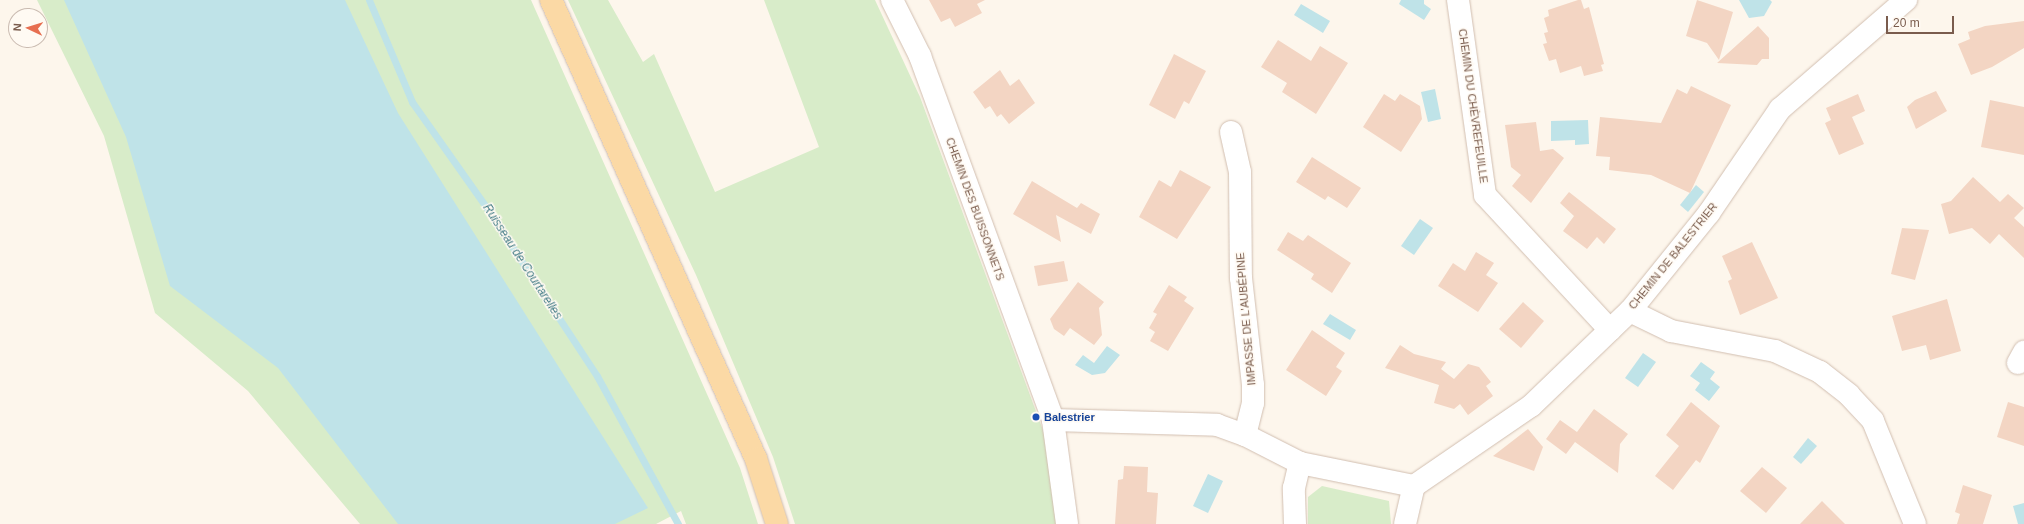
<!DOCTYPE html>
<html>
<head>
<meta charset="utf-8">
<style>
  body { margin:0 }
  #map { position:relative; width:2024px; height:524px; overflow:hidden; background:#fdf6ec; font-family:Arial,sans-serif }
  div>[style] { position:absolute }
  .green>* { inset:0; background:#d8ecc9 }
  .water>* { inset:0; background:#bfe3e8 }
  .stream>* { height:7px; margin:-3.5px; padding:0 3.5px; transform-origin:3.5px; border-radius:3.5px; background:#bfe3e8 }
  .building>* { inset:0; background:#f3d5c3 }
  .roads { filter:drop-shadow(0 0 1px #d1beb0) drop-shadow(0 0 1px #d1beb0) }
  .street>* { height:22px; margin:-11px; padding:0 11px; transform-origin:11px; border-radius:11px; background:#fff }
  .primary>* { height:22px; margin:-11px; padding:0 11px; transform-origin:11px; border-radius:11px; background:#fbd9a5 }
  .dots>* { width:11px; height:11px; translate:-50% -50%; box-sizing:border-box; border:2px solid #fffaf3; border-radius:50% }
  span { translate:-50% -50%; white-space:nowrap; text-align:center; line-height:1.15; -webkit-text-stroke:3px #fffaf3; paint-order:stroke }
  .street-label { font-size:11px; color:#7a5c4d }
  .transit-label { font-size:11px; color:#164399; font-weight:700 }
  .left { translate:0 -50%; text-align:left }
  .water-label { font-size:12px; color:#437c86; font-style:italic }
  .north { position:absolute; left:8px; top:8px; width:40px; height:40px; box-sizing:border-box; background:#fffaf3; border:1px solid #cabbb1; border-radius:50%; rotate:274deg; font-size:11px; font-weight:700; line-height:16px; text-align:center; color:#7a5c4d }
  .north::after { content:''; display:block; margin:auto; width:14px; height:18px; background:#e76f51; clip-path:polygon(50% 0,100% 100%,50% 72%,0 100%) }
  .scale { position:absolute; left:1886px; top:16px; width:68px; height:18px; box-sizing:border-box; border:2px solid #7a5c4d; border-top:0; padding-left:5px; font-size:12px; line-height:14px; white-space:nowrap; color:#7a5c4d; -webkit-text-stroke:3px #fffaf3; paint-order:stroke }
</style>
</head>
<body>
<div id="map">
  <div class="green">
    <div style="clip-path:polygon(37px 0,531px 0,740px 468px,758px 524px,686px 524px,681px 511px,656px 524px,360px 524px,248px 391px,155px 313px,104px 136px)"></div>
    <div style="clip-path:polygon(568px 0,608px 0,643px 62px,654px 54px,715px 192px,819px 147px,764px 0,875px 0,920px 97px,1044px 433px,1057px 524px,795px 524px,773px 457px,696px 275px)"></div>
    <div style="clip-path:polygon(1322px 486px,1389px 501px,1391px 524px,1308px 524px,1308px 497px)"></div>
  </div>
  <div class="water">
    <div style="clip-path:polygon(64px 0,345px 0,398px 113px,648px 508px,615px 524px,398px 524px,278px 368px,170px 286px,126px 137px)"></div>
    <div style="clip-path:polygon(1401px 0,1424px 0,1424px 4px,1431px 9px,1424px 20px,1399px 4px)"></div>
    <div style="clip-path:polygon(1739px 0,1770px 0,1772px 2px,1764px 16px,1749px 18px)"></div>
    <div style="clip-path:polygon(1301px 4px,1330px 21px,1323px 33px,1294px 15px)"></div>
    <div style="clip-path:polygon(1435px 89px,1441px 119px,1428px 122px,1421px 92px)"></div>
    <div style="clip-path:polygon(1588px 120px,1589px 144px,1575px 145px,1575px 140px,1551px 141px,1551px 121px)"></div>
    <div style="clip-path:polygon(1696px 185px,1704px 192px,1688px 212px,1680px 205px)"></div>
    <div style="clip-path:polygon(1420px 219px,1433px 228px,1414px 255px,1401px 246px)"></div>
    <div style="clip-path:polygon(1330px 314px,1356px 330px,1350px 340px,1323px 324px)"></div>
    <div style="clip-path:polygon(1107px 346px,1120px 355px,1105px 373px,1092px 375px,1075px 365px,1083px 355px,1094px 363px)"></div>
    <div style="clip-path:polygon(1643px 353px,1656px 362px,1638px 387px,1625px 378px)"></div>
    <div style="clip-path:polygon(1701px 362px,1715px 372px,1710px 379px,1720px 387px,1709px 401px,1695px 390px,1700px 383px,1690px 376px)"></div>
    <div style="clip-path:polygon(1808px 438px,1817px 446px,1801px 464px,1793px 457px)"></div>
    <div style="clip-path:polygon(1208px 474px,1223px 481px,1208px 513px,1193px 506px)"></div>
    <div style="clip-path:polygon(2024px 503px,2024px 524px,2018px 524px,2013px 506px)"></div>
  </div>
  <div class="stream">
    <div style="left:369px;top:0;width:111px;rotate:67.1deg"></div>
    <div style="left:412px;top:102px;width:128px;rotate:54.8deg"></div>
    <div style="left:486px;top:207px;width:202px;rotate:56.7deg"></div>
    <div style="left:597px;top:376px;width:169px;rotate:61.3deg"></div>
  </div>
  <div class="building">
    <div style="clip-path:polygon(929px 0,985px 0,977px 4px,982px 13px,955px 27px,950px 18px,941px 22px)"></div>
    <div style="clip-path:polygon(1578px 0,1581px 0,1584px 9px,1589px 7px,1604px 64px,1601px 65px,1603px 71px,1584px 76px,1581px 66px,1560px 73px,1556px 59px,1549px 61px,1543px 44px,1547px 43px,1544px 33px,1548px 32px,1544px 18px,1549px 16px,1548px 10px)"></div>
    <div style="clip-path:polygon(1697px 0,1733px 12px,1719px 60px,1707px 43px,1686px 36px)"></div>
    <div style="clip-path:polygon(2024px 21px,2024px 48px,1992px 67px,1971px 75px,1958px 44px,1970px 39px,1968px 32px,1985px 26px)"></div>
    <div style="clip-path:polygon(1758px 26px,1769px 38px,1769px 59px,1762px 59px,1757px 65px,1717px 63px)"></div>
    <div style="clip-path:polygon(1278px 40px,1311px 61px,1320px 46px,1348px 63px,1316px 114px,1282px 92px,1287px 83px,1261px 67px)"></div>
    <div style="clip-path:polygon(1174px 54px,1206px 71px,1189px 104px,1184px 101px,1175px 119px,1149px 105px)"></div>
    <div style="clip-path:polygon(1000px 70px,1010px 86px,1019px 79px,1035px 103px,1009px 124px,1001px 114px,997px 117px,990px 106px,985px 109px,973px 92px)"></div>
    <div style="clip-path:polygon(1691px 86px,1731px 105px,1690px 193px,1651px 175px,1609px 170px,1610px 157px,1596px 156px,1600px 117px,1661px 123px,1677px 89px,1687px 94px)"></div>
    <div style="clip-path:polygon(1936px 91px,1947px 111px,1916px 129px,1907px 107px,1915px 100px)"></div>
    <div style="clip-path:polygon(1384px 94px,1395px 101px,1400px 94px,1420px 106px,1422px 119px,1401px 152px,1363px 127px)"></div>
    <div style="clip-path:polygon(1858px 94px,1865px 111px,1852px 117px,1864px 144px,1839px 155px,1825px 123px,1831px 120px,1826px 108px)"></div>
    <div style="clip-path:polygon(1990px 100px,2024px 107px,2024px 155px,1981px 147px)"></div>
    <div style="clip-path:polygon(1536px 122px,1540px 151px,1553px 149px,1564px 158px,1531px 203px,1512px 186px,1521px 175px,1511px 167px,1505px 125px)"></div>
    <div style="clip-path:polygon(1312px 157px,1361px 188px,1347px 208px,1328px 196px,1325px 200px,1296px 182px)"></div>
    <div style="clip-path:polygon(1180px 170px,1211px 187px,1177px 239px,1139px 217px,1159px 180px,1171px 187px)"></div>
    <div style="clip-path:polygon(1973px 177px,2000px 202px,2008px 194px,2024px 208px,2014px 218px,2024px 227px,2024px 258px,1999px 234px,1990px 244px,1972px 228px,1949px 234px,1941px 204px,1951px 201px)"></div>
    <div style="clip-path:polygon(1032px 181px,1077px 208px,1081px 203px,1100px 214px,1091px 234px,1056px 215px,1061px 242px,1013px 214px)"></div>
    <div style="clip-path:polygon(1569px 192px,1616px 229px,1604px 244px,1597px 237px,1587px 249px,1563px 231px,1574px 216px,1560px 203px)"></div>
    <div style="clip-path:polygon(1902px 228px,1929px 230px,1915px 280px,1891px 274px)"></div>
    <div style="clip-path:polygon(1288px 232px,1303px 241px,1308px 235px,1351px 263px,1332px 293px,1311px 279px,1314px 274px,1277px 250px)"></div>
    <div style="clip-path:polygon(1752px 242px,1778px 298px,1740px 315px,1728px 281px,1732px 279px,1722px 256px)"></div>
    <div style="clip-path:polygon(1476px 252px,1494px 263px,1486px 275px,1498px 283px,1478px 312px,1438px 286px,1453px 263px,1465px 271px)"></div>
    <div style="clip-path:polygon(1064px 261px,1068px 281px,1038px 286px,1034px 266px)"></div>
    <div style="clip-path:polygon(1078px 282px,1104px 302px,1099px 308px,1102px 335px,1094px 345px,1070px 328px,1064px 336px,1054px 329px,1050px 319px)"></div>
    <div style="clip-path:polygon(1169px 285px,1187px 297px,1184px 301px,1194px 308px,1168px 351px,1150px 341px,1155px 332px,1149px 328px,1157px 314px,1153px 312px)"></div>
    <div style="clip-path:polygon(1947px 299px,1961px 351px,1930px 360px,1926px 345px,1902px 351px,1892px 316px)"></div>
    <div style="clip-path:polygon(1523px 302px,1544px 321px,1521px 348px,1499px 329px)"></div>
    <div style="clip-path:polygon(1312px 330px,1345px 353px,1336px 367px,1342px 371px,1326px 396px,1286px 370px)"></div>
    <div style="clip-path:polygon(1400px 345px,1414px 354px,1446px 362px,1441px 369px,1454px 379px,1468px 364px,1479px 367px,1491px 382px,1486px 386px,1493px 396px,1468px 415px,1460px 404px,1454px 409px,1434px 403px,1439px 385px,1385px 368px)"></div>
    <div style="clip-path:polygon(1691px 402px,1720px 426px,1700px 463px,1696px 460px,1673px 490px,1655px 476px,1679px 446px,1666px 435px)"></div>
    <div style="clip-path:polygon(2008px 402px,2024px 407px,2024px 446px,1997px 437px)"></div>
    <div style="clip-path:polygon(1594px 409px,1628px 434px,1620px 444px,1618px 473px,1575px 442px,1566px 454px,1546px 439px,1560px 420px,1577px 432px)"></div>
    <div style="clip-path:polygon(1528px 429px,1543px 447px,1534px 471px,1493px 456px)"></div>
    <div style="clip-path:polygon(1124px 466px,1148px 467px,1147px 492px,1158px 493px,1156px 524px,1115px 524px,1118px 480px,1123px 479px)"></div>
    <div style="clip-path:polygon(1762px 467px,1787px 488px,1766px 513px,1740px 491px)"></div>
    <div style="clip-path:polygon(1963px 485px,1992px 495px,1983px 524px,1957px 524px,1960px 514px,1955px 512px)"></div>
    <div style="clip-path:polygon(1822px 501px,1845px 524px,1800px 524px)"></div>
  </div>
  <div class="roads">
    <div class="street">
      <div style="left:892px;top:0;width:63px;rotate:63.4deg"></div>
      <div style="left:920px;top:56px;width:388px;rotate:69.9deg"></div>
      <div style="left:1053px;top:420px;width:105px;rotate:82.3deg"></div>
      <div style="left:1458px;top:0;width:197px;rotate:82.1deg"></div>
      <div style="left:1485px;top:195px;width:184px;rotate:47.2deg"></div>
      <div style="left:1231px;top:132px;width:41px;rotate:77.3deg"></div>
      <div style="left:1240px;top:172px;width:106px;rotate:89.5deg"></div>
      <div style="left:1241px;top:278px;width:108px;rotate:83.6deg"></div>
      <div style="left:1253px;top:385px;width:18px;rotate:90deg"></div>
      <div style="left:1253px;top:403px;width:33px;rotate:104deg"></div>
      <div style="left:1630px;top:311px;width:46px;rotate:26deg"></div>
      <div style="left:1671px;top:331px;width:106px;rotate:10.9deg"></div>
      <div style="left:1775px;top:351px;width:50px;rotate:25deg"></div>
      <div style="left:1820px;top:372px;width:37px;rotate:38deg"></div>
      <div style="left:1849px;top:395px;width:35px;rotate:47deg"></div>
      <div style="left:1873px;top:421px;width:111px;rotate:67.8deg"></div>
      <div style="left:2018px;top:363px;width:13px;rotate:-61deg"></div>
      <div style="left:1053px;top:420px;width:164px;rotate:1.7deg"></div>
      <div style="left:1217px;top:425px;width:30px;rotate:20deg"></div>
      <div style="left:1245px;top:435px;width:62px;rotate:27deg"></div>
      <div style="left:1300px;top:463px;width:116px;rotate:11.4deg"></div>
      <div style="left:1414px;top:486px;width:142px;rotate:-34.4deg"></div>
      <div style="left:1531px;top:406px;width:110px;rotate:-43.9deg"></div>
      <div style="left:1610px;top:330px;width:28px;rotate:-44deg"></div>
      <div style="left:1630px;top:311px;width:126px;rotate:-51.1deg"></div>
      <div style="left:1709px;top:213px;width:126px;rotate:-55.7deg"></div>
      <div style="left:1780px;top:109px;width:167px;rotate:-40.9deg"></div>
      <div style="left:1295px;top:524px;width:36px;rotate:-92deg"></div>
      <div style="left:1294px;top:488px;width:26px;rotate:-77deg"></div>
      <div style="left:1405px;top:524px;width:39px;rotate:-77deg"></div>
    </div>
    <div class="primary">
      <div style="left:551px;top:0;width:503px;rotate:65.93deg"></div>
      <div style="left:756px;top:459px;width:68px;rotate:72.1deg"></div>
    </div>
  </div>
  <div class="dots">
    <div style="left:1036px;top:417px;background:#1a4fb4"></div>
  </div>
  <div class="street-label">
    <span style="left:1473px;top:106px;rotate:82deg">CHEMIN DU CHÈVREFEUILLE</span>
    <span style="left:975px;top:209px;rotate:70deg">CHEMIN DES BUISSONNETS</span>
    <span style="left:1673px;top:256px;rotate:-51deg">CHEMIN DE BALESTRIER</span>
    <span style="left:1246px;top:319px;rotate:-95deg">IMPASSE DE L'AUBÉPINE</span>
  </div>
  <div class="transit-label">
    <span class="left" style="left:1044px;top:417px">Balestrier</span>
  </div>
  <div class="water-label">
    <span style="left:522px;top:262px;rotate:57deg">Ruisseau de Courtarelles</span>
  </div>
  <div class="north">N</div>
  <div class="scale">20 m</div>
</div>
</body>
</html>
